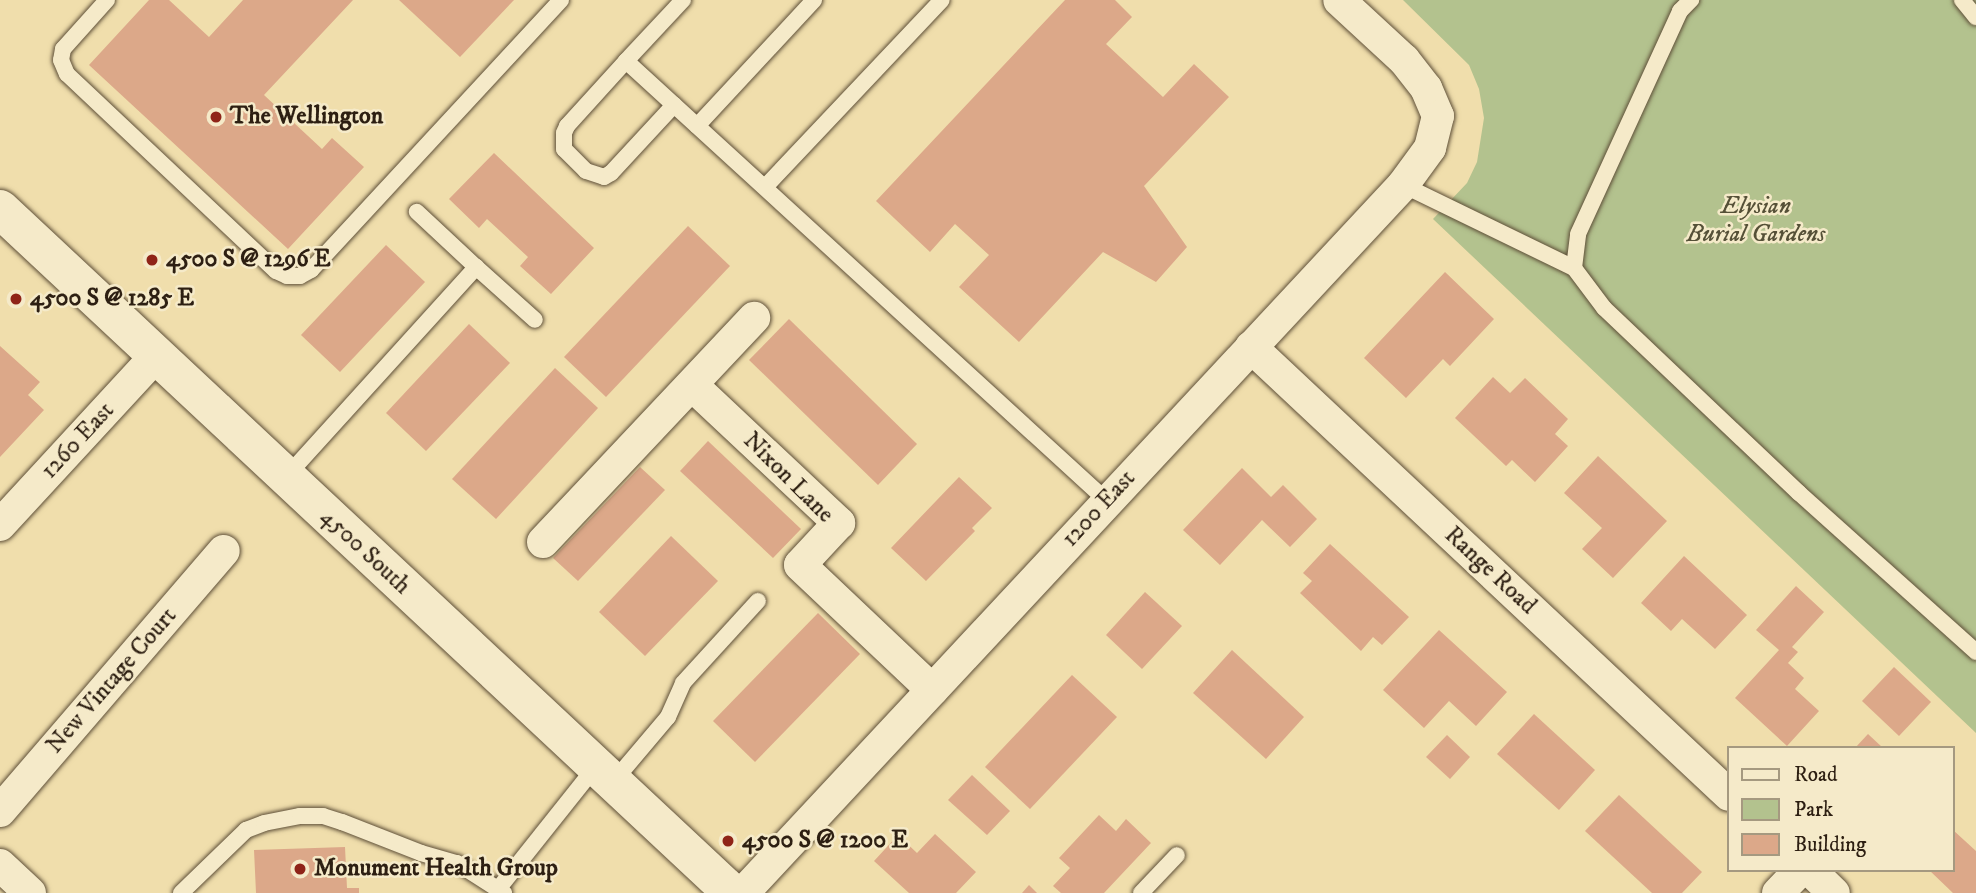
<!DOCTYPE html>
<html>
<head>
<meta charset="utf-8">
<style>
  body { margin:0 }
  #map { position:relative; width:1976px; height:893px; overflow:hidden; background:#f0deac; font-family:"IM FELL DW Pica",serif }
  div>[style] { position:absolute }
  .green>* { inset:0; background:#b3c28e }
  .building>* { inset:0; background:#dca889 }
  .roads { filter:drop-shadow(0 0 2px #5e4f38) drop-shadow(0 0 2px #5e4f38) }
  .service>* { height:16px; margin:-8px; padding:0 8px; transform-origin:8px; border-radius:8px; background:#f5eac9 }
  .minor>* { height:32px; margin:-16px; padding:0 16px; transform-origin:16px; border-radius:16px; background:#f5eac9 }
  .secondary>* { height:38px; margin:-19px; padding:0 19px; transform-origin:19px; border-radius:19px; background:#f5eac9 }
  .dots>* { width:19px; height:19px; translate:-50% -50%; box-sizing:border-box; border:4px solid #f5eac9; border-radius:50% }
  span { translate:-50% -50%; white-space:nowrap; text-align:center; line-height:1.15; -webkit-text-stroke:5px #f5eac9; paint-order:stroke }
  .poi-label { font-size:24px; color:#2d1f12; font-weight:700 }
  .left { translate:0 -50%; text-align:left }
  .park-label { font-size:24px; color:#555037; font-style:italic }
  .street-label { font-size:24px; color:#2d1f12 }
  .legend { position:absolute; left:1727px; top:746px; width:228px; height:126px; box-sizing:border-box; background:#f5eac9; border:2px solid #a59980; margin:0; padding:9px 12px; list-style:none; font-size:21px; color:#2d1f12 }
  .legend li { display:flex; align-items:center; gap:14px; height:35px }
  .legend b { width:35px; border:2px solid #a59980 }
</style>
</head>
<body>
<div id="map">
  <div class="green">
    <div style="clip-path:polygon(1403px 0,1976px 0,1976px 733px,1433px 219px,1467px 183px,1477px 162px,1484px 118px,1479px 89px,1469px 65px)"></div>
  </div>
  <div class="building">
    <div style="clip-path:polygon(149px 0,169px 0,209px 37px,243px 0,353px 0,264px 95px,322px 149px,332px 138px,364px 167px,288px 249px,89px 65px)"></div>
    <div style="clip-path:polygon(399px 0,514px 0,460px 57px)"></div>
    <div style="clip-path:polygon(1065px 0,1115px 0,1132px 17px,1106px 44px,1163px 97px,1194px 64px,1229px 97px,1144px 186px,1187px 247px,1156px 282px,1103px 252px,1019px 342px,959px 287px,989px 255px,955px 224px,930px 252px,876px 201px)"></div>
    <div style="clip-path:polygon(494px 153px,594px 248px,551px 294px,520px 266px,528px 257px,487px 219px,479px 228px,449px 199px)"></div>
    <div style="clip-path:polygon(688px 226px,730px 266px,606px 397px,564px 357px)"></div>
    <div style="clip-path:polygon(386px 245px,425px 282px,340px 372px,301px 335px)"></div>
    <div style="clip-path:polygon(1445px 272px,1494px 319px,1450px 366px,1443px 359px,1406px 398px,1364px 358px)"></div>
    <div style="clip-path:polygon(789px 319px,917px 444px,878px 485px,749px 360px)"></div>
    <div style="clip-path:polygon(469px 324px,510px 363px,426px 451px,386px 413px)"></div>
    <div style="clip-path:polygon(0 346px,40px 382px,28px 395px,44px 410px,0 457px)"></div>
    <div style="clip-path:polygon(555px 368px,598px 408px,496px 519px,452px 479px)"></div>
    <div style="clip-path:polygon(1493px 377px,1510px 393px,1525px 378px,1568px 419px,1555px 434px,1568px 446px,1535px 482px,1512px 460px,1506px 466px,1455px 418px)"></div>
    <div style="clip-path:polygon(708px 441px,801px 529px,773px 558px,680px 471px)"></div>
    <div style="clip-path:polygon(1598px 456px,1667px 521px,1613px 578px,1582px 549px,1602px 528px,1564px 493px)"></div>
    <div style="clip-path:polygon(640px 467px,665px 490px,578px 581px,553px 558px)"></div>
    <div style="clip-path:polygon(1242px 468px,1271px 497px,1283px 485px,1317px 519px,1290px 547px,1262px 520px,1220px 565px,1183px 530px)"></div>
    <div style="clip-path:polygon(959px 477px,992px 508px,972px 528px,975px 531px,926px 581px,891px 548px)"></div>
    <div style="clip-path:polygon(671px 536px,718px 581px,645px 656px,599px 612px)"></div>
    <div style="clip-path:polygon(1330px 544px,1409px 617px,1382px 645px,1373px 637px,1361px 651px,1300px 593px,1312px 581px,1303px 573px)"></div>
    <div style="clip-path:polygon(1684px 556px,1747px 615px,1715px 649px,1682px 619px,1671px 631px,1641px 603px)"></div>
    <div style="clip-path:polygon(1796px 586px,1824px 612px,1792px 647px,1798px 652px,1788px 663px,1804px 678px,1795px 689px,1819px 711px,1787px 746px,1735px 698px,1779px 650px,1756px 630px)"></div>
    <div style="clip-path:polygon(1145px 592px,1182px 626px,1142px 669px,1106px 635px)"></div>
    <div style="clip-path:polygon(818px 613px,860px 654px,755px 762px,713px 721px)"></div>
    <div style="clip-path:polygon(1439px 630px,1507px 692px,1476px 726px,1449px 701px,1424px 728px,1383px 690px)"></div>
    <div style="clip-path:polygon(1232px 650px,1304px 717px,1266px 759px,1193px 693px)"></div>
    <div style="clip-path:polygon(1894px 667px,1931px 702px,1899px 736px,1862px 701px)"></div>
    <div style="clip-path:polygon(1072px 675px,1117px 717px,1030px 809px,985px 767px)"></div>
    <div style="clip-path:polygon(1534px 714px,1595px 770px,1559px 810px,1497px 754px)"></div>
    <div style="clip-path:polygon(1868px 734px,1883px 748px,1855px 748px)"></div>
    <div style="clip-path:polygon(1447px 735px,1470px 757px,1450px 779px,1426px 757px)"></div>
    <div style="clip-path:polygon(972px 775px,1010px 811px,987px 835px,948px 800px)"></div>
    <div style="clip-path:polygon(1619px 795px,1702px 872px,1682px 893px,1652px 893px,1585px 831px)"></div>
    <div style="clip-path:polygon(1099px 815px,1116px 831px,1126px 819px,1151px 843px,1104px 893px,1061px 893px,1053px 886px,1070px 868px,1059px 858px)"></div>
    <div style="clip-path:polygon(1953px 830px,1976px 851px,1976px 893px,1953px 893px,1929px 870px,1953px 870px)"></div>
    <div style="clip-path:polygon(935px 834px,976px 872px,956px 893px,909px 893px,874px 861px,898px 835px,917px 853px)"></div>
    <div style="clip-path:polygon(345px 847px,347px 888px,359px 888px,359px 893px,256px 893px,254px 850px)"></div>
    <div style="clip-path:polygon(1029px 885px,1037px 893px,1022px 893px)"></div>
  </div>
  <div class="roads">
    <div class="service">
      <div style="left:107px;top:0;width:66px;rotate:131.9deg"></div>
      <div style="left:63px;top:49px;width:11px;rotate:100deg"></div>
      <div style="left:61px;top:60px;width:15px;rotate:67deg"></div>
      <div style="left:67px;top:74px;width:287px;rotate:43.3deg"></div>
      <div style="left:276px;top:271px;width:12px;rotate:24deg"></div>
      <div style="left:287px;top:276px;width:13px"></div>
      <div style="left:300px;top:276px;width:13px;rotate:-29deg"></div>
      <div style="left:311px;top:270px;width:368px;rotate:-47.2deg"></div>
      <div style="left:683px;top:0;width:83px;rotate:133.1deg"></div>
      <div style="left:626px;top:61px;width:652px;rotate:42.45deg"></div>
      <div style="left:1962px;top:0;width:22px;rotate:51deg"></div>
      <div style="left:626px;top:61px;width:88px;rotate:132.2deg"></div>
      <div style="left:567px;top:126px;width:8px;rotate:113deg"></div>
      <div style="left:564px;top:133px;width:16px;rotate:90deg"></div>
      <div style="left:564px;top:149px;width:31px;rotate:45deg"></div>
      <div style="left:586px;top:171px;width:19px;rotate:18deg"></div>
      <div style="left:604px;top:177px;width:8px;rotate:-30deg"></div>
      <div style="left:611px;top:173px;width:93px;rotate:-47.2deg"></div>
      <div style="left:697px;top:126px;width:172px;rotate:-47.1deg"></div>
      <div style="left:1403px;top:185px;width:190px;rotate:25.9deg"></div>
      <div style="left:1574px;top:268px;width:34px;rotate:-83deg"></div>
      <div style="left:1578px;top:234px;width:245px;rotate:-65.4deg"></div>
      <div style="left:1680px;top:11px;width:16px;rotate:-45deg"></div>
      <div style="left:765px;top:187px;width:257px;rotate:-46.6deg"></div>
      <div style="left:476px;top:267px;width:79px;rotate:41.9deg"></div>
      <div style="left:1574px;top:268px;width:50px;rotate:53.1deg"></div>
      <div style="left:1604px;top:308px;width:269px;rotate:43.5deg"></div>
      <div style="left:1799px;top:493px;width:238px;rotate:41.9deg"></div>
      <div style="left:285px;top:478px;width:285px;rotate:-47.8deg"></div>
      <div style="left:476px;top:267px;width:81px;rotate:-137deg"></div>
      <div style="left:613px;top:782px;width:85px;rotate:-49.8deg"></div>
      <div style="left:668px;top:717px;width:37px;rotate:-66deg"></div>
      <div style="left:683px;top:683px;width:111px;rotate:-47.6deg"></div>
      <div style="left:499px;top:888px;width:156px;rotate:-51.5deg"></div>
      <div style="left:181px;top:893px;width:91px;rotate:-44.1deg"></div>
      <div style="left:246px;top:830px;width:19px;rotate:-21deg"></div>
      <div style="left:264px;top:823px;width:37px;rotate:-11deg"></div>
      <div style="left:300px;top:816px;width:23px"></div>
      <div style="left:323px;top:816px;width:20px;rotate:18deg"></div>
      <div style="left:342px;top:822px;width:85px;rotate:21.4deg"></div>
      <div style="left:421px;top:853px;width:37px;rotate:16deg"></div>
      <div style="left:457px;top:863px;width:56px;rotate:32.6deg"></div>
      <div style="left:1141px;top:893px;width:52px;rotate:-46.5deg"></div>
    </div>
    <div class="minor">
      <div style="left:1251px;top:347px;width:655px;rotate:43.14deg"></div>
      <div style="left:692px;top:385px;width:202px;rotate:43.2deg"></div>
      <div style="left:839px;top:523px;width:57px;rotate:132.9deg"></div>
      <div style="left:800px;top:565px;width:182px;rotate:43.4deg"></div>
      <div style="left:0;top:525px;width:230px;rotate:-47.3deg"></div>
      <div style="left:543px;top:542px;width:308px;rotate:-46.7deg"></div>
      <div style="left:0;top:811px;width:343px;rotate:-49.3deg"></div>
      <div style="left:0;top:865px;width:41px;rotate:43deg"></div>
      <div style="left:1810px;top:870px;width:33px;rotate:44deg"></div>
      <div style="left:743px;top:893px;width:968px;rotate:-47.01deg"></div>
      <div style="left:1403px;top:185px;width:46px;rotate:-53.9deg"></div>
      <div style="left:1430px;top:148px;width:33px;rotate:-76deg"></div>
      <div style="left:1438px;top:116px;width:30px;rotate:-113deg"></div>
      <div style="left:1426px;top:88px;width:36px;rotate:-128deg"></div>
      <div style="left:1404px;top:60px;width:88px;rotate:-137.3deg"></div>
      <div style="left:1778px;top:893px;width:32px;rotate:-46deg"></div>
    </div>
    <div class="secondary">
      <div style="left:0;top:209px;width:1002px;rotate:43.06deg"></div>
    </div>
  </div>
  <div class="dots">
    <div style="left:216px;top:117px;background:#8f2418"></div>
    <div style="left:152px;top:260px;background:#8f2418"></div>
    <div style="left:16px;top:299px;background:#8f2418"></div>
    <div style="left:728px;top:841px;background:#8f2418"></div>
    <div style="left:300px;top:869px;background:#8f2418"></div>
  </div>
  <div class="poi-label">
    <span class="left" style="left:230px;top:117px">The Wellington</span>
    <span class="left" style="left:166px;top:260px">4500 S @ 1296 E</span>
    <span class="left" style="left:30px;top:299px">4500 S @ 1285 E</span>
    <span class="left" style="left:742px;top:841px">4500 S @ 1200 E</span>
    <span class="left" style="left:314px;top:869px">Monument Health Group</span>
  </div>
  <div class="park-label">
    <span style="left:1756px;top:221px">Elysian<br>Burial Gardens</span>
  </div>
  <div class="street-label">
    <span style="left:78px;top:441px;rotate:-47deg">1260 East</span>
    <span style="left:788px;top:478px;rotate:45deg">Nixon Lane</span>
    <span style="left:1099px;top:509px;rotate:-47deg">1200 East</span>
    <span style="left:365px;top:552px;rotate:43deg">4500 South</span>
    <span style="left:1490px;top:571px;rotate:43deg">Range Road</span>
    <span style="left:112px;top:681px;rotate:-49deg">New Vintage Court</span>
  </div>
  <ul class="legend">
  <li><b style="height:9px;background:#f5eac9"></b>Road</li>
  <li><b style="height:19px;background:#b3c28e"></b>Park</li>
  <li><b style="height:19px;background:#dca889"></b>Building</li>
  </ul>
</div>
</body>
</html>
